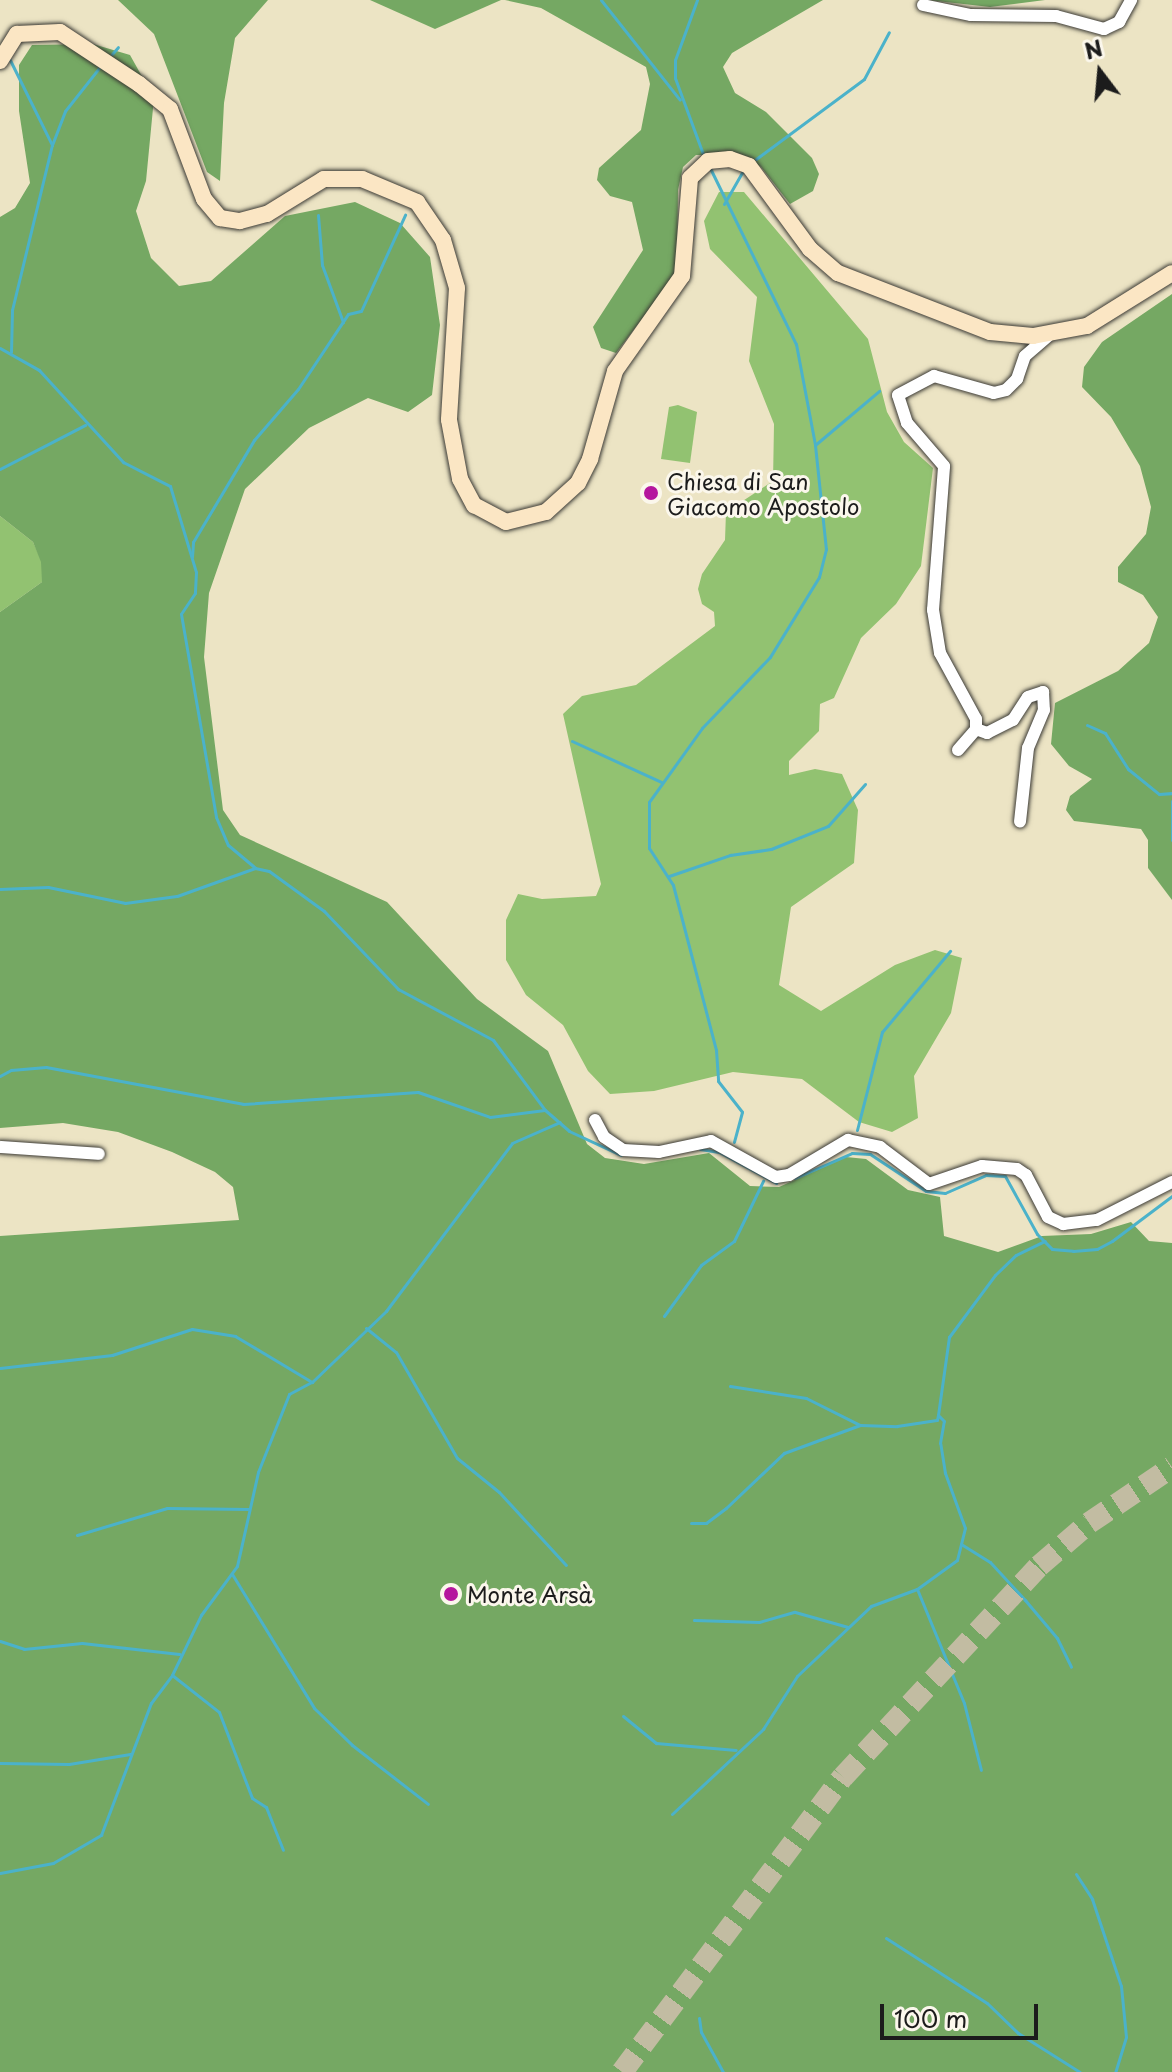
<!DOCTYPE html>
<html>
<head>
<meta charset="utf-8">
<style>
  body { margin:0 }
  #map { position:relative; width:1172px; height:2072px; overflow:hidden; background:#ece4c4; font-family:"Playpen Sans",sans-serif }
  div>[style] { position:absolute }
  .green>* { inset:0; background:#92c271 }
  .forest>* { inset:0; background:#75a863 }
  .stream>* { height:3px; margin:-1.5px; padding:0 1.5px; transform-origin:1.5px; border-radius:1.5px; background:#4bb2ca }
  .highway-tunnel>* { height:22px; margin-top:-11px; transform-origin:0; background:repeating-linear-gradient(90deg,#c2bca2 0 22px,transparent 0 33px) }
  .roads { filter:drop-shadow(0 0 2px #3b3a35) drop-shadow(0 0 2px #3b3a35) }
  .street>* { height:12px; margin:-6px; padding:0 6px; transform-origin:6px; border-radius:6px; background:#fff }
  .secondary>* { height:16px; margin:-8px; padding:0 8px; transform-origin:8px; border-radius:8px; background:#fbe6c4 }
  .dots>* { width:22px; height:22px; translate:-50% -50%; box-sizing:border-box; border:4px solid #fbf7ec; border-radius:50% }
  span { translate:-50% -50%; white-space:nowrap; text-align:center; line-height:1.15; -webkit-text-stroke:6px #fbf7ec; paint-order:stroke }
  .poi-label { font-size:22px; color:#1c1c1c }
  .left { translate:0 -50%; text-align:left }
  .north { position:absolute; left:1060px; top:32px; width:80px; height:80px; -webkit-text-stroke:6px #fbf7ec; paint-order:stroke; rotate:344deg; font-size:22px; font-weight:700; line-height:32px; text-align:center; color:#1c1c1c }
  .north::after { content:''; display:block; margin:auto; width:28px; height:36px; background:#1c1c1c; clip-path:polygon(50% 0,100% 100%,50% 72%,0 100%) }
  .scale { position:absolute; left:880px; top:2004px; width:158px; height:36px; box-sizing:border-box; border:4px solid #1c1c1c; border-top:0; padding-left:10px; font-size:24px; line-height:28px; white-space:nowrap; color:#1c1c1c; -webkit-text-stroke:6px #fbf7ec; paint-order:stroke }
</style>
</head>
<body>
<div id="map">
  <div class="green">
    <div style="clip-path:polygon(719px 192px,744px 192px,868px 339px,887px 412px,904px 442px,933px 468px,921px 566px,896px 604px,861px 638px,834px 698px,820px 704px,819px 731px,789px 761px,789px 775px,815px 769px,842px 774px,858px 810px,854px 863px,791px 907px,779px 985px,821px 1011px,895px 965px,935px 950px,962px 958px,951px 1013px,914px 1076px,918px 1118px,892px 1132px,859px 1122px,802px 1079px,733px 1072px,654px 1091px,610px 1094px,588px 1071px,563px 1025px,526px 995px,506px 960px,506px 920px,518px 894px,542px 899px,596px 896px,601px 884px,563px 714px,582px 696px,636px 685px,715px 626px,714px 612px,702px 604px,698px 589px,702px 574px,725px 540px,726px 512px,773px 481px,774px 424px,749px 361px,757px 297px,710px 249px,704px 221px)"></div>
    <div style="clip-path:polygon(678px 405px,697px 412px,690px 463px,661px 459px,669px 407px)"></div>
    <div style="clip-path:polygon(0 516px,33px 542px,42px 562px,42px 582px,0 612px)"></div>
  </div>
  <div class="forest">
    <div style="clip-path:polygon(118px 0,268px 0,235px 38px,224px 103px,220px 181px,207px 172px,154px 34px)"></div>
    <div style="clip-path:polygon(370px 0,501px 0,435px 29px)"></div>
    <div style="clip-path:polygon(505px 0,823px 0,732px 53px,723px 67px,735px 93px,766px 112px,812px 158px,819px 174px,813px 191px,790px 204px,761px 167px,742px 155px,696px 155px,683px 167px,678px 190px,677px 273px,616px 353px,601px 348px,593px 327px,643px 250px,632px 202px,610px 196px,597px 180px,599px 168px,641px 130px,650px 84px,646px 67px,541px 8px)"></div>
    <div style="clip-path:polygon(928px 0,1045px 0,990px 7px)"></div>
    <div style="clip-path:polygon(93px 44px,130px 55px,154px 98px,146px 181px,136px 211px,151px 258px,179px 286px,211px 281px,285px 216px,355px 202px,400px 223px,430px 257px,440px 325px,432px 395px,408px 412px,368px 398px,309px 428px,245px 489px,209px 593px,204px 657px,223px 810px,240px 835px,387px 902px,477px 999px,548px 1051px,587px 1144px,605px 1158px,644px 1164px,709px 1153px,750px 1186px,779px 1187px,846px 1157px,866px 1159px,908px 1190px,940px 1197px,944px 1236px,998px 1252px,1042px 1236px,1091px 1234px,1131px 1222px,1149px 1241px,1172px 1243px,1172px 2072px,0 2072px,0 1236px,239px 1220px,233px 1187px,215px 1172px,172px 1152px,118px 1132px,63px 1123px,0 1128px,0 612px,42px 582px,41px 562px,33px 542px,0 516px,0 217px,15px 208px,30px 183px,19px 111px,19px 65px,32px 45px)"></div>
    <div style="clip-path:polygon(1172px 294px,1172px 900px,1148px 868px,1148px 840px,1141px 829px,1074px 821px,1066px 810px,1070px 796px,1092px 779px,1069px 766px,1051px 744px,1055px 703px,1118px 671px,1149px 643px,1158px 617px,1143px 595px,1118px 582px,1118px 567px,1146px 534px,1151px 507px,1140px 466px,1111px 417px,1082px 387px,1084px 367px,1102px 342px)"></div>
  </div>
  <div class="stream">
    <div style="left:601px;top:0;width:127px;rotate:51.7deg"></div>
    <div style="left:697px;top:0;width:64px;rotate:110.1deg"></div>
    <div style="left:675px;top:60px;width:18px;rotate:90deg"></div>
    <div style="left:675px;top:78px;width:81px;rotate:69.8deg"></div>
    <div style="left:112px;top:54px;width:9px;rotate:-49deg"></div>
    <div style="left:10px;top:60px;width:95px;rotate:63.7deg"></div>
    <div style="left:756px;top:159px;width:134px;rotate:-36.5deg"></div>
    <div style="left:864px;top:79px;width:53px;rotate:-62deg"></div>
    <div style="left:711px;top:170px;width:194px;rotate:64deg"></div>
    <div style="left:796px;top:344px;width:103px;rotate:79.3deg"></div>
    <div style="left:815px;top:445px;width:105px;rotate:84deg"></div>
    <div style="left:826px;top:549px;width:29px;rotate:104deg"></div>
    <div style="left:819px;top:577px;width:94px;rotate:121.5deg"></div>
    <div style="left:770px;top:657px;width:98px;rotate:133.8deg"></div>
    <div style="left:702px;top:728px;width:91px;rotate:125.6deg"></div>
    <div style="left:649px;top:802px;width:46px;rotate:90deg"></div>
    <div style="left:649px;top:848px;width:44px;rotate:57deg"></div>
    <div style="left:673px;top:885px;width:171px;rotate:75.4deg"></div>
    <div style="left:716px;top:1050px;width:31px;rotate:86deg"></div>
    <div style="left:718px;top:1081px;width:39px;rotate:52deg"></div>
    <div style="left:742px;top:1112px;width:31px;rotate:105deg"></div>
    <div style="left:724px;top:204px;width:40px;rotate:-60.3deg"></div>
    <div style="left:318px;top:215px;width:50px;rotate:85.4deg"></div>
    <div style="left:322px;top:265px;width:61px;rotate:69.8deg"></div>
    <div style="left:0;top:348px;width:45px;rotate:29.4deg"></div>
    <div style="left:39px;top:370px;width:125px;rotate:47.6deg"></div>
    <div style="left:123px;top:462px;width:53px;rotate:27.1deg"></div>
    <div style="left:170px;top:486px;width:90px;rotate:73.2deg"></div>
    <div style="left:196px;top:572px;width:21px;rotate:93deg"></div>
    <div style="left:195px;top:593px;width:25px;rotate:124deg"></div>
    <div style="left:181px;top:614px;width:206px;rotate:80.2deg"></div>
    <div style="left:216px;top:817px;width:30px;rotate:67deg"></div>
    <div style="left:228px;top:845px;width:35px;rotate:40deg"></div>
    <div style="left:11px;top:352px;width:42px;rotate:-88.6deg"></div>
    <div style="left:12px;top:310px;width:170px;rotate:-76.4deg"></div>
    <div style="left:52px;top:145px;width:36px;rotate:-69deg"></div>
    <div style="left:65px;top:111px;width:55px;rotate:-51.7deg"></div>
    <div style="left:815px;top:445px;width:84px;rotate:-40.2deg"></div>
    <div style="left:0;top:469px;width:96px;rotate:-27.4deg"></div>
    <div style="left:192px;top:557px;width:15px;rotate:-86deg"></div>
    <div style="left:193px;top:542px;width:119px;rotate:-59.1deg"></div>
    <div style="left:254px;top:440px;width:67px;rotate:-49.2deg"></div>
    <div style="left:298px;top:389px;width:90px;rotate:-56.3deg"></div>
    <div style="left:348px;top:314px;width:13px;rotate:-13deg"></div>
    <div style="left:361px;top:311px;width:106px;rotate:-65.4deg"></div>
    <div style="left:1087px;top:725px;width:20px;rotate:24deg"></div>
    <div style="left:1105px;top:733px;width:43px;rotate:57.4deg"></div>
    <div style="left:1128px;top:769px;width:40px;rotate:39deg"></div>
    <div style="left:1159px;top:794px;width:13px;rotate:-4deg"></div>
    <div style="left:572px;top:741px;width:98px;rotate:24.7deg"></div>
    <div style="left:1172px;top:801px;width:39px;rotate:90deg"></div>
    <div style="left:669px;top:876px;width:65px;rotate:-19deg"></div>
    <div style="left:730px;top:855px;width:41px;rotate:-8.3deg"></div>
    <div style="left:771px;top:849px;width:61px;rotate:-22deg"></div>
    <div style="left:828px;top:826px;width:56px;rotate:-48.6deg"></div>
    <div style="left:0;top:889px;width:48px;rotate:-2.4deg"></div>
    <div style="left:48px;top:887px;width:79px;rotate:11.7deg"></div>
    <div style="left:125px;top:903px;width:52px;rotate:-7.7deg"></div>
    <div style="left:177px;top:896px;width:83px;rotate:-19.7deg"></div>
    <div style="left:255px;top:868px;width:14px;rotate:12deg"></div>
    <div style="left:269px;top:871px;width:68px;rotate:36deg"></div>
    <div style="left:324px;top:911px;width:108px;rotate:46.5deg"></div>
    <div style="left:398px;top:989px;width:108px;rotate:28.2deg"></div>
    <div style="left:493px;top:1040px;width:87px;rotate:53.4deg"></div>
    <div style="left:545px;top:1110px;width:32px;rotate:41deg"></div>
    <div style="left:569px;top:1131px;width:57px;rotate:24.8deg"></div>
    <div style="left:0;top:1076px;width:13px;rotate:-29deg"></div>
    <div style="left:11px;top:1070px;width:35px;rotate:-5deg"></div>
    <div style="left:46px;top:1067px;width:200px;rotate:10.6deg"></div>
    <div style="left:243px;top:1104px;width:175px;rotate:-3.9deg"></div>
    <div style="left:418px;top:1092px;width:76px;rotate:19.1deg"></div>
    <div style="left:490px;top:1117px;width:55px;rotate:-7.3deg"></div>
    <div style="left:857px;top:1130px;width:101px;rotate:-75.7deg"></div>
    <div style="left:882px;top:1032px;width:106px;rotate:-50deg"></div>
    <div style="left:700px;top:1149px;width:19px;rotate:9deg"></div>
    <div style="left:719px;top:1152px;width:65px;rotate:28.5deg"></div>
    <div style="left:795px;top:1178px;width:62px;rotate:-23.7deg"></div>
    <div style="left:852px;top:1153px;width:18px;rotate:3deg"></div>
    <div style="left:870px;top:1154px;width:67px;rotate:33.5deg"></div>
    <div style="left:926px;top:1191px;width:19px;rotate:6deg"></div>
    <div style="left:945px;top:1193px;width:45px;rotate:-23.7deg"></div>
    <div style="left:986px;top:1175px;width:19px;rotate:3deg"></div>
    <div style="left:1005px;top:1176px;width:66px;rotate:61.1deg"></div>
    <div style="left:1037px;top:1234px;width:21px;rotate:45deg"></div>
    <div style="left:1052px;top:1249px;width:21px;rotate:5deg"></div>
    <div style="left:1073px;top:1251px;width:24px;rotate:-5deg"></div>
    <div style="left:1097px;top:1249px;width:17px;rotate:-28deg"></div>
    <div style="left:1112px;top:1241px;width:75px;rotate:-36.9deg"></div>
    <div style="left:664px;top:1316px;width:63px;rotate:-54deg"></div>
    <div style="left:701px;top:1265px;width:41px;rotate:-36deg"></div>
    <div style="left:734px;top:1241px;width:67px;rotate:-64.2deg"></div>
    <div style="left:366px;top:1328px;width:38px;rotate:39deg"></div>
    <div style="left:396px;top:1352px;width:122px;rotate:60.1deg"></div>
    <div style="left:457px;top:1458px;width:54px;rotate:39deg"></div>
    <div style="left:499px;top:1492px;width:99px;rotate:47.5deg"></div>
    <div style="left:0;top:1368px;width:113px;rotate:-6.6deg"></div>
    <div style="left:112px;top:1355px;width:84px;rotate:-18deg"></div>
    <div style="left:192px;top:1329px;width:44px;rotate:9.2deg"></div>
    <div style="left:235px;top:1336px;width:90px;rotate:30.9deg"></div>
    <div style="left:730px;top:1386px;width:77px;rotate:9deg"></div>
    <div style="left:806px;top:1398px;width:60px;rotate:26.6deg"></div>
    <div style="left:691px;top:1523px;width:15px"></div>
    <div style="left:706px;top:1523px;width:25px;rotate:-37deg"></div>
    <div style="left:726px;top:1508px;width:80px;rotate:-43.5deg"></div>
    <div style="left:784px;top:1453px;width:81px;rotate:-20.2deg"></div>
    <div style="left:860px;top:1425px;width:37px;rotate:2deg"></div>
    <div style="left:897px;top:1426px;width:40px;rotate:-8.5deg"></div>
    <div style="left:937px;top:1420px;width:5px;rotate:-79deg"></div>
    <div style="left:77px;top:1535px;width:94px;rotate:-16.7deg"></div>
    <div style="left:167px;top:1508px;width:82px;rotate:0.7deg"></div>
    <div style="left:961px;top:1544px;width:34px;rotate:32deg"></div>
    <div style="left:990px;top:1562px;width:52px;rotate:47.4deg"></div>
    <div style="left:1025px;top:1600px;width:50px;rotate:49.9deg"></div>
    <div style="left:1057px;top:1638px;width:32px;rotate:64deg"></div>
    <div style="left:232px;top:1574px;width:157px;rotate:58.5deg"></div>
    <div style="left:314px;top:1708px;width:53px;rotate:44.2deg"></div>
    <div style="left:352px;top:1745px;width:96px;rotate:37.8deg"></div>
    <div style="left:917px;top:1589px;width:123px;rotate:67.6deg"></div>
    <div style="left:964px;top:1703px;width:69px;rotate:75.8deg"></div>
    <div style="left:694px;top:1620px;width:65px;rotate:1.8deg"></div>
    <div style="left:759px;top:1622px;width:37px;rotate:-16deg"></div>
    <div style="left:795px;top:1612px;width:55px;rotate:15.8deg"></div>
    <div style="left:0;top:1641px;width:25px;rotate:18deg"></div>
    <div style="left:24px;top:1649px;width:58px;rotate:-5.9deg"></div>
    <div style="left:82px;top:1643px;width:98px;rotate:6.5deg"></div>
    <div style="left:172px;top:1675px;width:60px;rotate:38.2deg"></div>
    <div style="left:219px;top:1712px;width:92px;rotate:69deg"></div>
    <div style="left:252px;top:1798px;width:17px;rotate:33deg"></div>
    <div style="left:266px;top:1807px;width:46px;rotate:68.4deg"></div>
    <div style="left:623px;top:1716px;width:43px;rotate:39.3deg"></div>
    <div style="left:656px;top:1743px;width:80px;rotate:5deg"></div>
    <div style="left:0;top:1763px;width:69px;rotate:0.8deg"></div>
    <div style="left:69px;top:1764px;width:62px;rotate:-9.3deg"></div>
    <div style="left:672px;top:1814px;width:125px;rotate:-43deg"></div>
    <div style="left:763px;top:1729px;width:63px;rotate:-57.3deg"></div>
    <div style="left:797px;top:1676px;width:102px;rotate:-43.4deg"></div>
    <div style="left:871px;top:1606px;width:49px;rotate:-20.3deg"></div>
    <div style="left:917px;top:1589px;width:49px;rotate:-35.9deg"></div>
    <div style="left:957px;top:1560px;width:33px;rotate:-76deg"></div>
    <div style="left:965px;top:1528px;width:59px;rotate:-110deg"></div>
    <div style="left:945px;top:1473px;width:30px;rotate:-99deg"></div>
    <div style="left:940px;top:1443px;width:22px;rotate:-80deg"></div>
    <div style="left:944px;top:1421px;width:8px;rotate:-135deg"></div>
    <div style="left:938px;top:1415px;width:79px;rotate:-82deg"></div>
    <div style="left:949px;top:1337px;width:77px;rotate:-53.4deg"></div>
    <div style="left:995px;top:1275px;width:29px;rotate:-44deg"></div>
    <div style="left:1016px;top:1255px;width:32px;rotate:-26deg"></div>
    <div style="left:0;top:1873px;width:54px;rotate:-10.7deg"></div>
    <div style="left:53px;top:1863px;width:56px;rotate:-30.3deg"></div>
    <div style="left:101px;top:1835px;width:141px;rotate:-69.3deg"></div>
    <div style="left:151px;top:1703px;width:35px;rotate:-53deg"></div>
    <div style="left:172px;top:1675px;width:67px;rotate:-64.2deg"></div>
    <div style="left:201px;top:1615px;width:61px;rotate:-53.7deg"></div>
    <div style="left:237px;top:1566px;width:96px;rotate:-77.4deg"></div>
    <div style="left:258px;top:1472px;width:84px;rotate:-68.3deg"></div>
    <div style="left:289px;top:1394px;width:26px;rotate:-28deg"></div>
    <div style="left:312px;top:1382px;width:103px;rotate:-43.8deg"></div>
    <div style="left:386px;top:1311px;width:210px;rotate:-53.1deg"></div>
    <div style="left:512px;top:1143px;width:52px;rotate:-23.6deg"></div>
    <div style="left:1076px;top:1874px;width:30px;rotate:57deg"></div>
    <div style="left:1092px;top:1899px;width:92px;rotate:71.6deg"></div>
    <div style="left:1121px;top:1986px;width:51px;rotate:84.4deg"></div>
    <div style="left:1126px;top:2037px;width:37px;rotate:107deg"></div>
    <div style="left:886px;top:1938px;width:120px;rotate:32.8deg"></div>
    <div style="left:987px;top:2003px;width:43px;rotate:44.1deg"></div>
    <div style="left:1018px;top:2033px;width:73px;rotate:32.2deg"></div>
    <div style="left:699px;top:2018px;width:14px;rotate:82deg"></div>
    <div style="left:701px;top:2032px;width:46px;rotate:61.2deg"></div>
  </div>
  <div class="highway-tunnel">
    <div style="left:622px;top:2072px;width:369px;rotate:-53.2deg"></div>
    <div style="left:843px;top:1777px;width:288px;rotate:-47.1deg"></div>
    <div style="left:1039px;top:1566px;width:66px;rotate:-40.7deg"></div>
    <div style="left:1089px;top:1523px;width:100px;rotate:-34deg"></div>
  </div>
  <div class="roads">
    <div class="street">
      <div style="left:923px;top:5px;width:49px;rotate:11.8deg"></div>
      <div style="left:971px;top:15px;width:85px;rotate:0.7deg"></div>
      <div style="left:1056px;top:16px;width:50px;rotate:15.2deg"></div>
      <div style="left:1104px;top:29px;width:17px;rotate:-25deg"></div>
      <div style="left:1119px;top:22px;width:25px;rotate:-61deg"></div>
      <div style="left:976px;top:729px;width:12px;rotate:20deg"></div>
      <div style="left:987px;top:733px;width:29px;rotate:-27deg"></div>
      <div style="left:1013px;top:720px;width:27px;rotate:-57deg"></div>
      <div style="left:1028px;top:697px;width:16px;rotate:-18deg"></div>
      <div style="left:1043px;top:692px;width:18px;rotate:87deg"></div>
      <div style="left:1044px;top:710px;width:41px;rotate:112.8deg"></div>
      <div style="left:1028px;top:748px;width:74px;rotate:96.2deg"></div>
      <div style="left:958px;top:750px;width:28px;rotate:-49deg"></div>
      <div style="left:976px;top:729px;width:10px;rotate:-90deg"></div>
      <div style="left:976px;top:719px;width:75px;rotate:-118.6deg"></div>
      <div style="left:940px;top:653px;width:44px;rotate:-99.2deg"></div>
      <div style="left:933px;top:610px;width:144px;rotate:-85.6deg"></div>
      <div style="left:944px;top:466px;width:57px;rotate:-130.7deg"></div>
      <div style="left:907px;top:423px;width:29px;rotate:-108deg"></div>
      <div style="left:898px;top:395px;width:41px;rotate:-27.8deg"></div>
      <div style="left:934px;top:376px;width:62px;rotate:15.8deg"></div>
      <div style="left:994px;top:393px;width:12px;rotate:-14deg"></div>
      <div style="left:1006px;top:390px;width:16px;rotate:-45deg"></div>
      <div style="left:1017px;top:379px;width:24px;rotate:-71deg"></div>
      <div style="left:1025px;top:356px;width:33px;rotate:-41deg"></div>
      <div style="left:595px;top:1120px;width:19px;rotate:62deg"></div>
      <div style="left:604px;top:1137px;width:23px;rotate:34deg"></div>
      <div style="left:623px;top:1150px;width:36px;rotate:3deg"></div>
      <div style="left:659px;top:1152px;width:53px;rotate:-11.9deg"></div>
      <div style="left:711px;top:1141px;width:74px;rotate:29deg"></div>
      <div style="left:776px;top:1177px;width:13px;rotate:-9deg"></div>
      <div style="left:789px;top:1175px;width:69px;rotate:-30.7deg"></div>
      <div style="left:848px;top:1140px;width:33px;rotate:12deg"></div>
      <div style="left:880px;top:1147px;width:61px;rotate:37.1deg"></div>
      <div style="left:929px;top:1184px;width:56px;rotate:-18.8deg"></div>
      <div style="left:982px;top:1166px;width:35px;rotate:5deg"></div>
      <div style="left:1017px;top:1169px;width:11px;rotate:34deg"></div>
      <div style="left:1026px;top:1175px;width:47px;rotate:62.4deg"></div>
      <div style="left:1048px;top:1217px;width:17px;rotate:25deg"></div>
      <div style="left:1063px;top:1224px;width:34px;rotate:-7deg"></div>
      <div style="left:1097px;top:1220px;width:84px;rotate:-26.9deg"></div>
      <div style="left:0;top:1147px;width:99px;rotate:4deg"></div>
    </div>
    <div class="secondary">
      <div style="left:0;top:61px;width:32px;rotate:-58deg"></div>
      <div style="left:17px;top:34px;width:43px;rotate:-2.7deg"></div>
      <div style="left:60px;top:32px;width:95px;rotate:33.4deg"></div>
      <div style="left:139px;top:84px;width:40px;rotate:39deg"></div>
      <div style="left:170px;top:109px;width:96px;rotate:69.3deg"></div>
      <div style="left:204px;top:199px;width:25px;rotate:50deg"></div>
      <div style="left:220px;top:218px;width:20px;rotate:9deg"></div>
      <div style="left:240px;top:221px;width:28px;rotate:-15deg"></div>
      <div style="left:267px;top:214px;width:67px;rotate:-31.6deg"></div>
      <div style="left:324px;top:179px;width:38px"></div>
      <div style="left:362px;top:179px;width:60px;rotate:22.7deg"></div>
      <div style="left:417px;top:202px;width:46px;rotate:55.6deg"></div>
      <div style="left:443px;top:240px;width:50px;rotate:73.7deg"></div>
      <div style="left:457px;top:288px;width:132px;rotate:93.5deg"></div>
      <div style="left:449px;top:420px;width:60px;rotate:79.4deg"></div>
      <div style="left:460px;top:479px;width:30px;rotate:62deg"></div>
      <div style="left:474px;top:505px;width:36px;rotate:28deg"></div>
      <div style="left:506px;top:522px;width:41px;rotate:-14deg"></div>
      <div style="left:546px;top:512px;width:43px;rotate:-42.2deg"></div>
      <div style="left:578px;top:483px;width:27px;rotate:-63deg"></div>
      <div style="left:590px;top:459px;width:91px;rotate:-74.1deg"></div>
      <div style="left:615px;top:371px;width:116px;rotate:-54.8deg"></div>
      <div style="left:682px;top:276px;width:98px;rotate:-85.3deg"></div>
      <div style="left:690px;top:178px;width:25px;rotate:-43deg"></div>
      <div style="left:708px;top:161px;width:22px;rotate:-5deg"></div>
      <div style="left:730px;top:159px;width:20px;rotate:20deg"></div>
      <div style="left:749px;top:166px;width:103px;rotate:53.7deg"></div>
      <div style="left:810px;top:249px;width:37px;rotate:41deg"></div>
      <div style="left:838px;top:273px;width:163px;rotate:21.2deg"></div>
      <div style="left:990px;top:332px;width:43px;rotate:5.3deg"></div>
      <div style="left:1033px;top:336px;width:55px;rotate:-10.5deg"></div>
      <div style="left:1087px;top:326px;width:100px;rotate:-31.9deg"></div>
    </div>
  </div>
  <div class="dots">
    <div style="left:651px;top:493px;background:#b5179e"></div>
    <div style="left:451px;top:1594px;background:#b5179e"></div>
  </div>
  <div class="poi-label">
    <span class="left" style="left:667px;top:493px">Chiesa di San<br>Giacomo Apostolo</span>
    <span class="left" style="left:467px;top:1594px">Monte Arsà</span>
  </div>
  <div class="north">N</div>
  <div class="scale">100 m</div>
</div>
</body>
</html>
